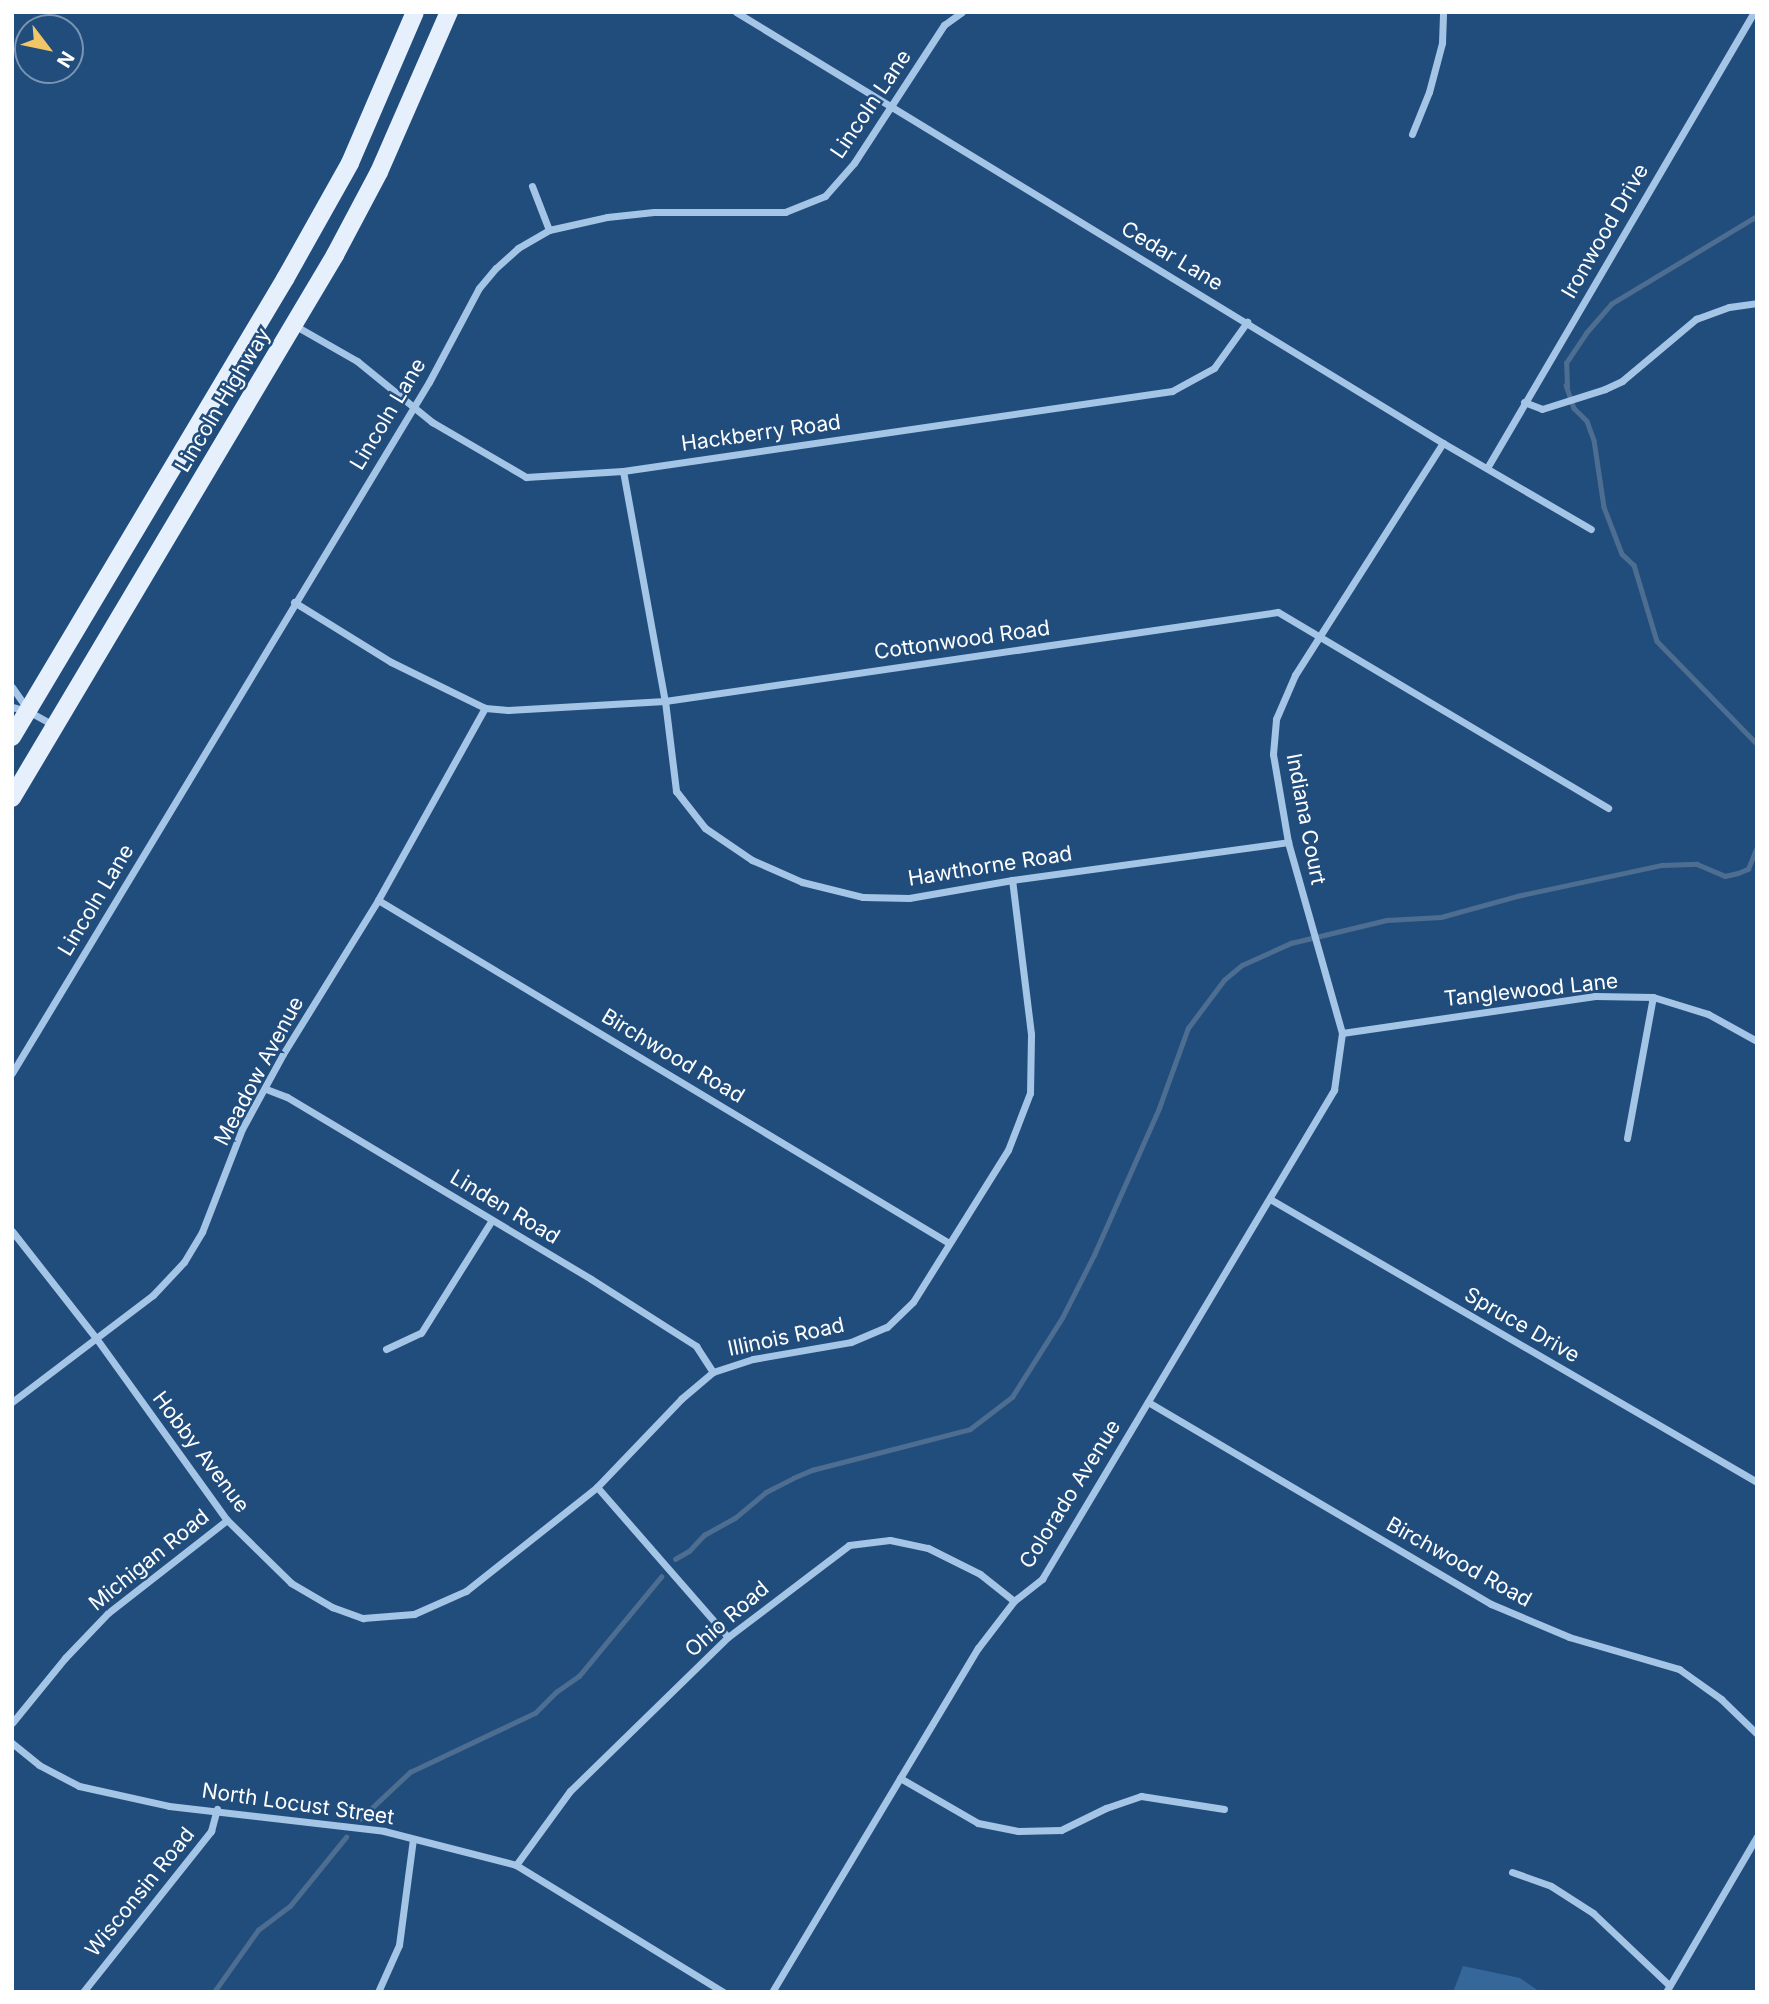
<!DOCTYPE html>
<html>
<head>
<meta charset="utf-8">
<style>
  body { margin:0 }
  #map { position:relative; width:1769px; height:2004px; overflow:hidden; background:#214d7d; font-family:Inter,sans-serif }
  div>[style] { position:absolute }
  .green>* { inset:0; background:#35679b }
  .stream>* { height:4.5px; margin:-2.25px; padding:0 2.25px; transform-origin:2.25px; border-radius:2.25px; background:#4e6e91 }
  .street>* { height:7px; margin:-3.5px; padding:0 3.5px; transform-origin:3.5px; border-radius:3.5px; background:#a5c5e6 }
  .primary>* { height:18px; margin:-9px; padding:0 9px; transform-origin:9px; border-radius:9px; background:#e6f0fd }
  span { translate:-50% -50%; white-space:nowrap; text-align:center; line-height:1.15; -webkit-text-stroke:5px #214d7d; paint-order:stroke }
  .street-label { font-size:21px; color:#fff }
  .frame { position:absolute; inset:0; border:14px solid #fff; pointer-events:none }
  .north { position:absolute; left:14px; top:14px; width:70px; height:70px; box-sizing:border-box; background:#214d7d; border:2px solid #7a94b1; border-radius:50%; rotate:122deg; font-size:19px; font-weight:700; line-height:28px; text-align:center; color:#fff }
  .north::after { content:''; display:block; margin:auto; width:24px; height:32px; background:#f2c567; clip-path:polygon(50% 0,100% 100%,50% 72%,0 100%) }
</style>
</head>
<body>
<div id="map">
  <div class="green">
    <div style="clip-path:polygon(1463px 1966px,1520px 1978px,1540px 1992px,1453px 1992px)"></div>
  </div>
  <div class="stream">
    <div style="left:1566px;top:385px;width:24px;rotate:71deg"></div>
    <div style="left:1574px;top:408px;width:18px;rotate:45deg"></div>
    <div style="left:1587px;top:421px;width:20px;rotate:70deg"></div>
    <div style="left:1594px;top:440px;width:68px;rotate:81.5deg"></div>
    <div style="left:1604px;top:507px;width:50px;rotate:69deg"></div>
    <div style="left:1622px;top:554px;width:16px;rotate:43deg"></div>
    <div style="left:1634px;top:565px;width:79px;rotate:73.2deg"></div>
    <div style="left:1657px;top:641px;width:144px;rotate:45.8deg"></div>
    <div style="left:1567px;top:387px;width:24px;rotate:-92deg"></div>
    <div style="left:1566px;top:363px;width:36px;rotate:-56deg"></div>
    <div style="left:1586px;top:333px;width:38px;rotate:-49deg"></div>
    <div style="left:1611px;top:304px;width:170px;rotate:-31.1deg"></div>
    <div style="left:675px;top:1559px;width:16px;rotate:-30deg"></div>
    <div style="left:689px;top:1551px;width:22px;rotate:-47deg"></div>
    <div style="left:704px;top:1535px;width:35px;rotate:-29deg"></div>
    <div style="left:735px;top:1518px;width:40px;rotate:-40deg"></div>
    <div style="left:766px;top:1492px;width:30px;rotate:-27deg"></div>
    <div style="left:793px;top:1478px;width:21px;rotate:-23deg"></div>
    <div style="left:812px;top:1470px;width:163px;rotate:-14.5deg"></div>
    <div style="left:970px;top:1429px;width:53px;rotate:-37.3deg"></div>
    <div style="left:1012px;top:1397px;width:93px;rotate:-57.7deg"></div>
    <div style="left:1062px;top:1318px;width:71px;rotate:-63.1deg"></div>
    <div style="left:1094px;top:1255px;width:161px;rotate:-66.1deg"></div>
    <div style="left:1159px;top:1108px;width:85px;rotate:-70.1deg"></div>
    <div style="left:1188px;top:1028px;width:60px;rotate:-53.1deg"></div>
    <div style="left:1224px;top:980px;width:23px;rotate:-40deg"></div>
    <div style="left:1242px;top:965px;width:54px;rotate:-24.2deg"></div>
    <div style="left:1291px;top:943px;width:99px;rotate:-13.5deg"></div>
    <div style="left:1387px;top:920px;width:54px;rotate:-3.2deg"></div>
    <div style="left:1441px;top:917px;width:79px;rotate:-15.4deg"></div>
    <div style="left:1517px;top:896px;width:148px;rotate:-12.1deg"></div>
    <div style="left:1662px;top:865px;width:35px;rotate:-2deg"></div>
    <div style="left:1697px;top:864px;width:30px;rotate:23deg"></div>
    <div style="left:1725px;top:876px;width:13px;rotate:-13deg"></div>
    <div style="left:1738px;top:873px;width:11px;rotate:-22deg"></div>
    <div style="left:1748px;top:869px;width:24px;rotate:-68deg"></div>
    <div style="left:360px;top:1819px;width:69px;rotate:-43.2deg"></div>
    <div style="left:410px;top:1772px;width:138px;rotate:-25.3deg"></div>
    <div style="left:535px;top:1713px;width:30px;rotate:-45deg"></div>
    <div style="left:556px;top:1692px;width:28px;rotate:-35deg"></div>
    <div style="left:579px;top:1676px;width:129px;rotate:-50.4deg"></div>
    <div style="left:214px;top:1992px;width:76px;rotate:-54.6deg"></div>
    <div style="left:258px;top:1930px;width:40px;rotate:-37deg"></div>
    <div style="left:290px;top:1906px;width:89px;rotate:-50.9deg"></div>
  </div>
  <div class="street">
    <div style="left:736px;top:12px;width:828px;rotate:31.37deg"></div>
    <div style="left:1443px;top:443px;width:171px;rotate:30.2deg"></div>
    <div style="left:1412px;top:134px;width:45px;rotate:-68deg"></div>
    <div style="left:1429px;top:92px;width:51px;rotate:-75.1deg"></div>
    <div style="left:1442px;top:43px;width:31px;rotate:-88deg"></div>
    <div style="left:532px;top:186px;width:47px;rotate:68.9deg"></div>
    <div style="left:294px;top:325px;width:73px;rotate:29.7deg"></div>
    <div style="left:357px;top:361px;width:97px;rotate:39.1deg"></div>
    <div style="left:432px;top:422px;width:109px;rotate:30.3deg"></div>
    <div style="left:526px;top:477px;width:97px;rotate:-3.5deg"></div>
    <div style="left:623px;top:471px;width:555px;rotate:-8.29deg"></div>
    <div style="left:1172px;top:391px;width:48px;rotate:-28.7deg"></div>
    <div style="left:1214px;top:368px;width:57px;rotate:-54.3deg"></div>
    <div style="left:1524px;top:402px;width:19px;rotate:21deg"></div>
    <div style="left:1542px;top:409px;width:66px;rotate:-17.6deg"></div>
    <div style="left:1605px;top:389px;width:19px;rotate:-25deg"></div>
    <div style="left:1622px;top:381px;width:97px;rotate:-40deg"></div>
    <div style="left:1696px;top:319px;width:35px;rotate:-20deg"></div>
    <div style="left:1729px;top:307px;width:28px;rotate:-8deg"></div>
    <div style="left:1487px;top:468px;width:528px;rotate:-59.65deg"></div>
    <div style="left:623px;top:471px;width:234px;rotate:79.7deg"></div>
    <div style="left:665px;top:701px;width:91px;rotate:83deg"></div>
    <div style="left:676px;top:791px;width:47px;rotate:51.9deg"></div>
    <div style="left:705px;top:828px;width:57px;rotate:34.2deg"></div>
    <div style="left:752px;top:860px;width:55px;rotate:23.7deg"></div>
    <div style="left:802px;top:882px;width:63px;rotate:13.8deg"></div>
    <div style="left:863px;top:897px;width:46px;rotate:1.2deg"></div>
    <div style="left:909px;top:898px;width:105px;rotate:-9.9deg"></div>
    <div style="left:1012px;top:880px;width:279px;rotate:-7.8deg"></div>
    <div style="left:294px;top:602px;width:114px;rotate:31.7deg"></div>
    <div style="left:391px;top:662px;width:105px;rotate:26.1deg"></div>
    <div style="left:485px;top:708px;width:23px;rotate:5deg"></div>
    <div style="left:508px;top:710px;width:157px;rotate:-3.3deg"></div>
    <div style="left:665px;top:701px;width:619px;rotate:-8.26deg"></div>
    <div style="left:1278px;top:612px;width:384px;rotate:30.7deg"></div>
    <div style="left:12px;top:687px;width:28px;rotate:55deg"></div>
    <div style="left:12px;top:707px;width:16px;rotate:14deg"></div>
    <div style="left:28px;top:711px;width:29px;rotate:29deg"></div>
    <div style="left:378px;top:900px;width:666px;rotate:30.99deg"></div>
    <div style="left:1342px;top:1033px;width:256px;rotate:-8.3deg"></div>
    <div style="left:1595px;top:996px;width:58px;rotate:1deg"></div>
    <div style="left:1653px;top:997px;width:58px;rotate:17.2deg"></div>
    <div style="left:1708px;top:1014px;width:56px;rotate:28.9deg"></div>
    <div style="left:12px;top:1073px;width:807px;rotate:-58.89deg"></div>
    <div style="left:429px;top:382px;width:106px;rotate:-62deg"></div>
    <div style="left:479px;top:288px;width:26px;rotate:-50deg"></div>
    <div style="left:496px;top:268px;width:30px;rotate:-42deg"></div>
    <div style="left:518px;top:248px;width:36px;rotate:-30deg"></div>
    <div style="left:549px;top:230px;width:59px;rotate:-12.6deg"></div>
    <div style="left:607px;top:217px;width:47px;rotate:-6.1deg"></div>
    <div style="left:654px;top:212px;width:131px"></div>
    <div style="left:785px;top:212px;width:43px;rotate:-21.8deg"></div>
    <div style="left:825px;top:196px;width:44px;rotate:-48.7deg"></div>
    <div style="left:854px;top:163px;width:165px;rotate:-56.9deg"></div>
    <div style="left:944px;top:25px;width:22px;rotate:-36deg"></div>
    <div style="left:266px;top:1089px;width:22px;rotate:21deg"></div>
    <div style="left:287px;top:1097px;width:354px;rotate:30.9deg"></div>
    <div style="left:591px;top:1279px;width:125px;rotate:32.5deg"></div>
    <div style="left:696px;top:1346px;width:31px;rotate:57deg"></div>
    <div style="left:1627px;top:1138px;width:143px;rotate:-79.6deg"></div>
    <div style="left:1270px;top:1199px;width:563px;rotate:30.16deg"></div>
    <div style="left:12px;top:1231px;width:136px;rotate:51.9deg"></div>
    <div style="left:96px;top:1338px;width:224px;rotate:54.3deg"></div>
    <div style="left:227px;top:1520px;width:90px;rotate:44.5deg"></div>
    <div style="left:291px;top:1583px;width:48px;rotate:30.3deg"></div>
    <div style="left:332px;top:1607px;width:33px;rotate:20deg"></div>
    <div style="left:363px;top:1618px;width:51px;rotate:-4.5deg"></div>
    <div style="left:414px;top:1614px;width:57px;rotate:-23.9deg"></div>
    <div style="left:466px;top:1591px;width:167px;rotate:-38.4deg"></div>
    <div style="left:597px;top:1487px;width:122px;rotate:-46.3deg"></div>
    <div style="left:681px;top:1399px;width:42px;rotate:-40.2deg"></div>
    <div style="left:713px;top:1372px;width:42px;rotate:-18deg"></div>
    <div style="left:753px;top:1359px;width:99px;rotate:-9.8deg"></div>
    <div style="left:851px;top:1342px;width:39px;rotate:-23deg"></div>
    <div style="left:887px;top:1327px;width:36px;rotate:-44deg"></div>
    <div style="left:913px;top:1302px;width:179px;rotate:-58deg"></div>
    <div style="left:1008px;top:1150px;width:61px;rotate:-68.9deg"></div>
    <div style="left:1030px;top:1093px;width:59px;rotate:-89deg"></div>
    <div style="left:1031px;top:1034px;width:155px;rotate:-97deg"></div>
    <div style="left:386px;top:1349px;width:38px;rotate:-25deg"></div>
    <div style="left:421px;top:1333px;width:133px;rotate:-57.9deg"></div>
    <div style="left:12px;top:1402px;width:177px;rotate:-37.2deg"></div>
    <div style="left:153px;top:1295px;width:45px;rotate:-46.8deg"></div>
    <div style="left:184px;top:1262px;width:35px;rotate:-59deg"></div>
    <div style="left:202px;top:1232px;width:110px;rotate:-68.8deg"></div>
    <div style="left:242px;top:1129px;width:85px;rotate:-61.3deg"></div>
    <div style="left:283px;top:1054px;width:181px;rotate:-58.3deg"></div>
    <div style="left:378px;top:900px;width:220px;rotate:-60.9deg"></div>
    <div style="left:1148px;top:1402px;width:398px;rotate:30.5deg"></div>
    <div style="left:1491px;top:1604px;width:85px;rotate:22.9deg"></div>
    <div style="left:1569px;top:1637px;width:115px;rotate:16.2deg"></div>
    <div style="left:1679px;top:1669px;width:52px;rotate:35.5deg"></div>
    <div style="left:1721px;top:1699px;width:50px;rotate:44.2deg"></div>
    <div style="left:597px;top:1487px;width:199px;rotate:48.9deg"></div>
    <div style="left:12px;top:1723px;width:84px;rotate:-50.8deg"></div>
    <div style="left:65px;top:1658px;width:62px;rotate:-46.3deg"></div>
    <div style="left:108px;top:1613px;width:151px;rotate:-38deg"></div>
    <div style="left:12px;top:1743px;width:35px;rotate:39deg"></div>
    <div style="left:39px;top:1765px;width:45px;rotate:27.7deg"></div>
    <div style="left:79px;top:1786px;width:92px;rotate:12.5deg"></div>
    <div style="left:169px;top:1806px;width:216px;rotate:6.6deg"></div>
    <div style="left:384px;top:1831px;width:136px;rotate:14.4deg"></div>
    <div style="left:516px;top:1865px;width:243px;rotate:31.5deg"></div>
    <div style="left:900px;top:1778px;width:90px;rotate:30deg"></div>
    <div style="left:978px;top:1823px;width:41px;rotate:11.3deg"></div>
    <div style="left:1018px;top:1831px;width:43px;rotate:-1.3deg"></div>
    <div style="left:1061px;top:1830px;width:50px;rotate:-26.1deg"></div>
    <div style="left:1106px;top:1808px;width:37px;rotate:-19deg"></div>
    <div style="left:1141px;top:1796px;width:84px;rotate:8.9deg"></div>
    <div style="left:516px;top:1865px;width:92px;rotate:-53.9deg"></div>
    <div style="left:570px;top:1791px;width:221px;rotate:-44.3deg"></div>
    <div style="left:728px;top:1637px;width:152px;rotate:-37.2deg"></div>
    <div style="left:849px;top:1545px;width:41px;rotate:-7deg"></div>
    <div style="left:890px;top:1540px;width:39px;rotate:12deg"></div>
    <div style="left:928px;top:1548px;width:58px;rotate:26.6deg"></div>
    <div style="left:980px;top:1574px;width:43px;rotate:38.5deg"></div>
    <div style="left:1512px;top:1872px;width:41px;rotate:19.7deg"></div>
    <div style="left:1551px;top:1886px;width:50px;rotate:32.7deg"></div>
    <div style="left:1593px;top:1913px;width:105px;rotate:43.5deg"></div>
    <div style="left:83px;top:1992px;width:206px;rotate:-51.5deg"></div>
    <div style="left:211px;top:1831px;width:23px;rotate:-75deg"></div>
    <div style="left:378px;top:1992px;width:51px;rotate:-65.9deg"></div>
    <div style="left:399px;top:1945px;width:107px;rotate:-82.5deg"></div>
    <div style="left:772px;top:1992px;width:401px;rotate:-59.1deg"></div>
    <div style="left:978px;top:1648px;width:59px;rotate:-52.5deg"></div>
    <div style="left:1014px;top:1601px;width:36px;rotate:-38deg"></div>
    <div style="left:1042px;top:1579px;width:570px;rotate:-59.16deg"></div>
    <div style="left:1334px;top:1090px;width:58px;rotate:-82deg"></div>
    <div style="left:1342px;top:1033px;width:198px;rotate:-105.8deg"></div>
    <div style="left:1288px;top:842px;width:89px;rotate:-99.7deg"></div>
    <div style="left:1273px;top:754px;width:35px;rotate:-85deg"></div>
    <div style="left:1276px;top:719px;width:48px;rotate:-66.6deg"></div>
    <div style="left:1295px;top:675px;width:275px;rotate:-57.5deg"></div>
    <div style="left:1666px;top:1992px;width:181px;rotate:-59.7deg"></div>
  </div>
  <div class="primary">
    <div style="left:12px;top:737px;width:533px;rotate:-59.2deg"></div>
    <div style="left:285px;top:279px;width:133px;rotate:-60.7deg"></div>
    <div style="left:350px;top:163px;width:164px;rotate:-66.7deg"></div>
    <div style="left:12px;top:798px;width:632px;rotate:-59.25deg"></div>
    <div style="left:335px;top:255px;width:94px;rotate:-62.1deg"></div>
    <div style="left:379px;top:172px;width:175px;rotate:-66.4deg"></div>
  </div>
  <div class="street-label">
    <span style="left:871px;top:104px;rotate:-56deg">Lincoln Lane</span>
    <span style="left:1605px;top:231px;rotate:-60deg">Ironwood Drive</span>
    <span style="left:1172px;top:256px;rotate:31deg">Cedar Lane</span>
    <span style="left:223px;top:400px;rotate:-59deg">Lincoln Highway</span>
    <span style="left:388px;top:414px;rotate:-59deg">Lincoln Lane</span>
    <span style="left:761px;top:433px;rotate:-8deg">Hackberry Road</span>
    <span style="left:962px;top:640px;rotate:-8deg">Cottonwood Road</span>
    <span style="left:1306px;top:819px;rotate:79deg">Indiana Court</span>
    <span style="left:990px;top:866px;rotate:-9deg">Hawthorne Road</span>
    <span style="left:96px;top:900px;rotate:-59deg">Lincoln Lane</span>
    <span style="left:1531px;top:990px;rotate:-6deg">Tanglewood Lane</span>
    <span style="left:673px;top:1056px;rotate:31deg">Birchwood Road</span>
    <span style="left:259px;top:1071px;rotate:-62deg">Meadow Avenue</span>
    <span style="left:505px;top:1207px;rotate:31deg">Linden Road</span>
    <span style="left:1522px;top:1325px;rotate:30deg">Spruce Drive</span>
    <span style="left:786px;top:1337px;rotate:-12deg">Illinois Road</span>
    <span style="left:201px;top:1452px;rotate:53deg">Hobby Avenue</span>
    <span style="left:1070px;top:1494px;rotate:-58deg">Colorado Avenue</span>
    <span style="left:149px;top:1560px;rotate:-39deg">Michigan Road</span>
    <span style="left:1459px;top:1562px;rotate:29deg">Birchwood Road</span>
    <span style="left:727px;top:1619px;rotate:-41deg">Ohio Road</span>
    <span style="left:298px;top:1804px;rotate:8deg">North Locust Street</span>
    <span style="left:140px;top:1892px;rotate:-51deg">Wisconsin Road</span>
  </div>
  <div class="frame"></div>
  <div class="north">N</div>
</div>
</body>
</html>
